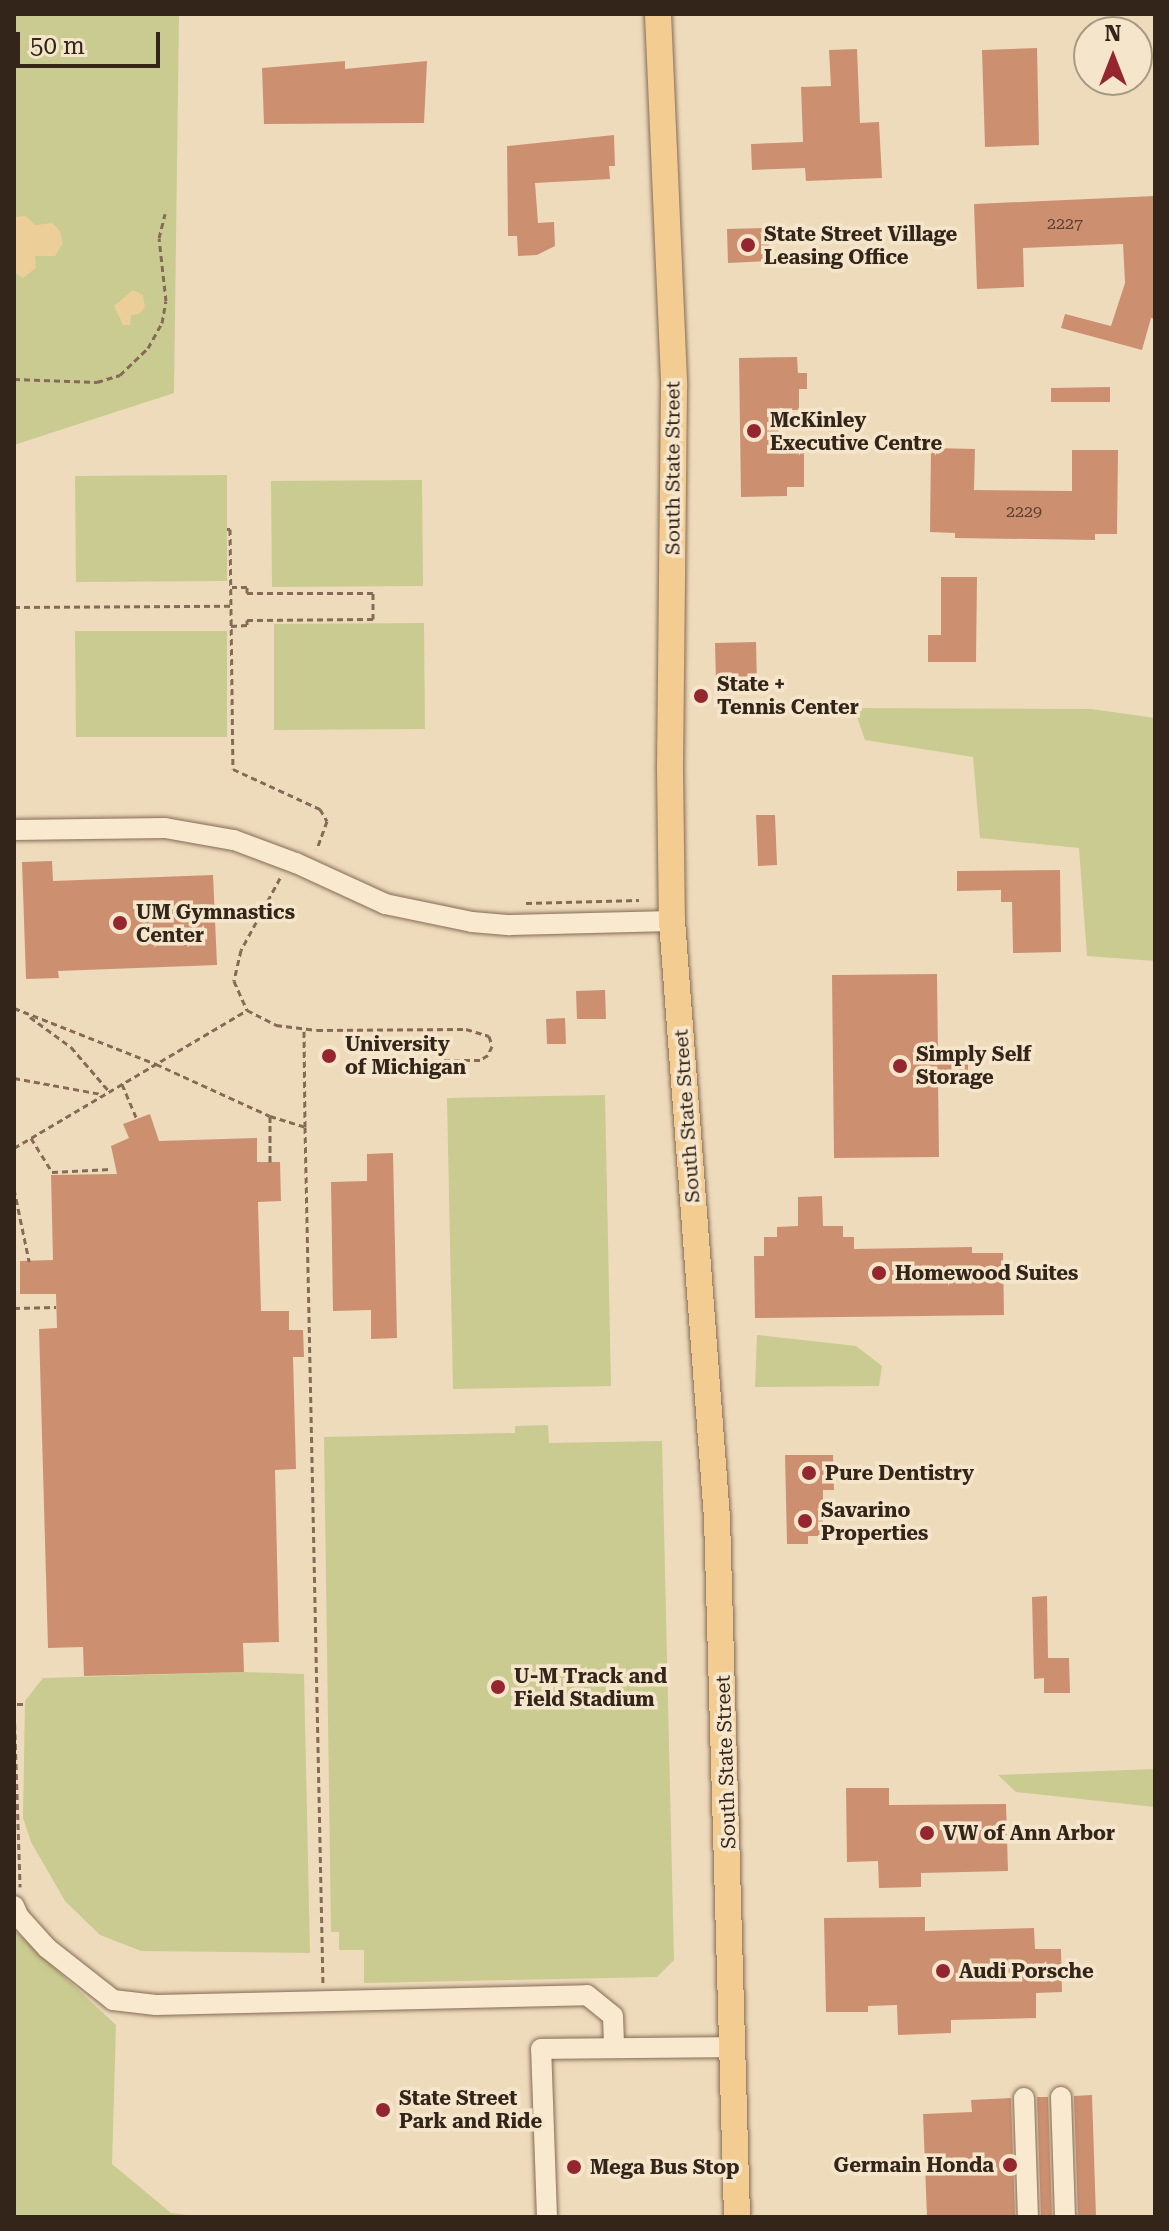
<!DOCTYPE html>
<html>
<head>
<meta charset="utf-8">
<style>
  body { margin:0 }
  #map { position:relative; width:1169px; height:2231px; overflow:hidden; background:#eedbbc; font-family:"Roboto Serif",serif }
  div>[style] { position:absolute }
  .green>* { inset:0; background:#c9cb90 }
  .sand>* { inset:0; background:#ebce98 }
  .building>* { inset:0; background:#cc9071 }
  .path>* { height:3px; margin-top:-1.5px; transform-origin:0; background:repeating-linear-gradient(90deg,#856b56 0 6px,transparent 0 10px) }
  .roads { filter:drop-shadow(0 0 2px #856b56) drop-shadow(0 0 2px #856b56) }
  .minor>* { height:20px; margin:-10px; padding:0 10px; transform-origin:10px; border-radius:10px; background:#f9e9cf }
  .major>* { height:26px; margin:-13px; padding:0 13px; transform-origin:13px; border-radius:13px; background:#f3cc92 }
  .dots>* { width:22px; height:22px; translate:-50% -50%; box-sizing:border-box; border:4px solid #f5e6cb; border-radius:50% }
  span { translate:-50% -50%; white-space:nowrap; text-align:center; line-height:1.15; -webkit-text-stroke:7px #f5e6cb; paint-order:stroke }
  .number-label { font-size:16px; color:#5a4030 }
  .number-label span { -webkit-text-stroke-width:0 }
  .poi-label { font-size:20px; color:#34251b; font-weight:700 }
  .left { translate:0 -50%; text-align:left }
  .right { translate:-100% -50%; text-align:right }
  .street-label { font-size:20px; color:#34251b }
  .frame { position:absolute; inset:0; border:16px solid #34251b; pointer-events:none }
  .north { position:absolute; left:1073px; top:16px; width:80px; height:80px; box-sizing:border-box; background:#f5e6cb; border:2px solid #a89985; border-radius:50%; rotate:0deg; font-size:22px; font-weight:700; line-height:32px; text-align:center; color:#34251b }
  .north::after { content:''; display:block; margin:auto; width:28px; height:36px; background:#94262f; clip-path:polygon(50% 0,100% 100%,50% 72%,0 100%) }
  .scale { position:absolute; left:16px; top:32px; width:144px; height:36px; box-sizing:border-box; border:4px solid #34251b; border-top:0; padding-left:10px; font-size:24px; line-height:28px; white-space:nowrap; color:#34251b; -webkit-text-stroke:6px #f5e6cb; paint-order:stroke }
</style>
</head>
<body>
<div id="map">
  <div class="green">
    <div style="clip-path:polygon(14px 14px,179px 14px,174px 393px,14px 445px)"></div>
    <div style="clip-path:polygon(227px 475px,227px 581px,76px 582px,75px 476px)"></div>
    <div style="clip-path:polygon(422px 480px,423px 586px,272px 587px,271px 481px)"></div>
    <div style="clip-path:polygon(424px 623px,425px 729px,274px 730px,274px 624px)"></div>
    <div style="clip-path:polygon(75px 631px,227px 631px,227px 737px,76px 737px)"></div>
    <div style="clip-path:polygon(854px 708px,1091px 709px,1155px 718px,1155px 961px,1087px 956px,1079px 848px,980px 838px,973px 757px,865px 740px)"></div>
    <div style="clip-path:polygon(605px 1095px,611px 1386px,453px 1389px,447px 1098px)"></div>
    <div style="clip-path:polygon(757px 1335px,856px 1346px,882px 1366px,879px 1386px,755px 1387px)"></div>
    <div style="clip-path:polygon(548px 1425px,549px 1443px,662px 1441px,674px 1960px,657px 1977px,364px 1983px,364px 1950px,339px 1950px,339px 1932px,331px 1932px,324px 1437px,515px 1433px,515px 1426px)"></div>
    <div style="clip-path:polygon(244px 1672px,304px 1674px,310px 1953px,141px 1951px,100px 1935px,65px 1901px,31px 1842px,23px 1818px,25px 1701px,43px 1678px)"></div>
    <div style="clip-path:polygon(1155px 1769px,1155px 1807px,1016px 1792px,998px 1775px)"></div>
    <div style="clip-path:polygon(14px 1930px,116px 2025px,112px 2164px,171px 2213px,203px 2217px,14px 2217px)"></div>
  </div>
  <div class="sand">
    <div style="clip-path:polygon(26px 216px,35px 225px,52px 223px,60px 231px,63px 243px,55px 256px,35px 256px,36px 268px,23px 278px,14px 272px,14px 217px)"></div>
    <div style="clip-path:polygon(133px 290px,143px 295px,145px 307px,139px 314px,131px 315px,130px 325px,123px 325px,114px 306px)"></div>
  </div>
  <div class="building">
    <div style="clip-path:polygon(1037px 48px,1039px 145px,985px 147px,982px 50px)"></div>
    <div style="clip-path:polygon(857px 49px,860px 123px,879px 122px,882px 178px,806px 181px,805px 168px,752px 170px,751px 144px,803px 142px,801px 87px,831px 86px,829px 50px)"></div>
    <div style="clip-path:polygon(345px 61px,345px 69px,427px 61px,424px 123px,264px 124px,262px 68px)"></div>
    <div style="clip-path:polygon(614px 135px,615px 166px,609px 166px,610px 179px,535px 183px,538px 223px,554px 222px,555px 246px,537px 255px,518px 256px,517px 236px,508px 236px,507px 146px)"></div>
    <div style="clip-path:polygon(1155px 196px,1155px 319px,1151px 318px,1142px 350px,1061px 328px,1065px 314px,1111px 326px,1125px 283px,1123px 244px,1023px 248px,1024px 287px,977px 289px,974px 204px)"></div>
    <div style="clip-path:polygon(768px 228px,770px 261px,728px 263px,727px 229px)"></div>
    <div style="clip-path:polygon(797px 357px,798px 373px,807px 373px,807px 389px,799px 389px,799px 410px,778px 410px,779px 445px,804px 444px,804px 487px,787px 487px,787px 496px,741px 497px,739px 358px)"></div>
    <div style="clip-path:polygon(1110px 387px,1110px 402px,1051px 402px,1051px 388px)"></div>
    <div style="clip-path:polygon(931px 448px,975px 449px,974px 490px,1072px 491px,1072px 450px,1118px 450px,1117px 534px,1095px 534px,1095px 540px,955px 538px,955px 533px,930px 532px)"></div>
    <div style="clip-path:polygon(941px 577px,977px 577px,976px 662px,928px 662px,928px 635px,941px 635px)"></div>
    <div style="clip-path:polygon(756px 642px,757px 684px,716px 685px,715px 643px)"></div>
    <div style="clip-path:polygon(756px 815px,775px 815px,777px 865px,758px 866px)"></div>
    <div style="clip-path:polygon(52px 861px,53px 881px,213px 875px,217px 965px,58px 971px,59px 978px,26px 979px,22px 862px)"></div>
    <div style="clip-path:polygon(1060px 870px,1061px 952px,1013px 953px,1012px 902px,1001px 902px,1001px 890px,957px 891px,957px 871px)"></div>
    <div style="clip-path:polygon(937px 974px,938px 1054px,968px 1054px,968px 1078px,938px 1078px,939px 1157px,834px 1158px,832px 975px)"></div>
    <div style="clip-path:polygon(605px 990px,606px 1019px,577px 1019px,576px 991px)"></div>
    <div style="clip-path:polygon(565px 1018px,566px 1044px,547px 1044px,546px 1019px)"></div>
    <div style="clip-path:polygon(150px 1114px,159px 1141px,257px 1138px,257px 1162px,280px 1162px,281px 1201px,258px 1202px,261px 1311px,289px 1311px,289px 1330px,303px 1330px,304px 1357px,293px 1357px,296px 1469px,275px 1470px,279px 1642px,243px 1643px,244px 1672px,84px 1676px,83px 1647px,48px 1648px,39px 1329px,57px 1328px,56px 1294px,20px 1294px,20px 1261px,53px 1260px,51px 1175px,117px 1174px,111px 1146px,129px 1138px,123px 1124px)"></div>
    <div style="clip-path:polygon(393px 1153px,397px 1338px,371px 1339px,371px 1310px,333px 1311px,331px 1182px,367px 1181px,367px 1154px)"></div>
    <div style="clip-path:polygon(822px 1196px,823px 1226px,843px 1226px,843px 1237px,854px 1237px,854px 1249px,972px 1247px,972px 1253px,1003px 1253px,1004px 1315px,755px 1318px,754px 1256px,764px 1256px,764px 1237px,777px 1237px,777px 1227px,798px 1226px,798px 1197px)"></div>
    <div style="clip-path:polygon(785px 1455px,833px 1455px,834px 1490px,823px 1490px,823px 1536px,808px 1536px,808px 1544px,787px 1544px)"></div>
    <div style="clip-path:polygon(1047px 1596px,1048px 1658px,1069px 1658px,1070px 1693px,1044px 1693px,1044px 1678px,1034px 1679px,1032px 1597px)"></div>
    <div style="clip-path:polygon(846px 1788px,889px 1788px,889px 1805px,1006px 1804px,1008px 1871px,921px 1873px,921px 1887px,879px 1888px,878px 1861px,847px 1862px)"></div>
    <div style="clip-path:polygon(925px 1917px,925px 1931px,1034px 1928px,1035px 1949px,1061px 1949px,1062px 1992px,1036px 1993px,1036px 2018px,951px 2020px,951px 2033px,898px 2035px,897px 2005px,868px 2006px,868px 2012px,826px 2012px,824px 1918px)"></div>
    <div style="clip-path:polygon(1092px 2095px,1096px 2217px,1078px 2217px,1074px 2096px)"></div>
    <div style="clip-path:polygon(1037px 2097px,1048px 2097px,1052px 2217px,1041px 2217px)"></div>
    <div style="clip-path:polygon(1011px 2098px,1015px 2217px,927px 2217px,923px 2114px,972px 2112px,971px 2100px)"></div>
  </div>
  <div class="path">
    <div style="left:14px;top:379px;width:83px;rotate:2.1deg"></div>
    <div style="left:97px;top:382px;width:24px;rotate:-17deg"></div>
    <div style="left:120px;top:375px;width:39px;rotate:-44deg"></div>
    <div style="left:148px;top:348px;width:29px;rotate:-61deg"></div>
    <div style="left:162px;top:323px;width:22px;rotate:-80deg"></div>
    <div style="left:166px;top:301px;width:63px;rotate:-96.3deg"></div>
    <div style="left:159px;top:238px;width:25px;rotate:-76deg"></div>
    <div style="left:227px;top:529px;width:3px"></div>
    <div style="left:230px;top:529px;width:240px;rotate:89.3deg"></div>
    <div style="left:233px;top:769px;width:96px;rotate:24.7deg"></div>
    <div style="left:320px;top:809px;width:14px;rotate:60deg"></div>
    <div style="left:327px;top:821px;width:30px;rotate:110deg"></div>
    <div style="left:14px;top:607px;width:217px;rotate:-0.3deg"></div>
    <div style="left:231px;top:626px;width:16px;rotate:-4deg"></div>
    <div style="left:247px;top:625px;width:5px;rotate:-90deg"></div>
    <div style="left:247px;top:620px;width:126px;rotate:-0.5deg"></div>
    <div style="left:373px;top:619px;width:26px;rotate:-90deg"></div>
    <div style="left:373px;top:593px;width:126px;rotate:180deg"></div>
    <div style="left:247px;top:593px;width:6px;rotate:-90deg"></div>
    <div style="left:247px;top:587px;width:15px;rotate:180deg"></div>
    <div style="left:280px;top:878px;width:82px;rotate:118.4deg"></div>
    <div style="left:241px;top:950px;width:32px;rotate:103deg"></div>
    <div style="left:234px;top:981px;width:32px;rotate:66deg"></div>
    <div style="left:247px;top:1010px;width:33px;rotate:27deg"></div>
    <div style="left:276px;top:1025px;width:41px;rotate:7deg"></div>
    <div style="left:317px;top:1030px;width:149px;rotate:-0.4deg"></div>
    <div style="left:466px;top:1029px;width:24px;rotate:17deg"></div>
    <div style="left:489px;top:1036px;width:10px;rotate:73deg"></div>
    <div style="left:492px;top:1046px;width:10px;rotate:114deg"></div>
    <div style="left:488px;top:1055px;width:9px;rotate:148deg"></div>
    <div style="left:480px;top:1060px;width:37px;rotate:180deg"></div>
    <div style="left:526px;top:903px;width:113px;rotate:-1.5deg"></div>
    <div style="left:14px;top:1008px;width:153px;rotate:21.5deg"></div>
    <div style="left:156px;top:1064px;width:125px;rotate:24.5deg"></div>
    <div style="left:270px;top:1116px;width:46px;rotate:90deg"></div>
    <div style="left:30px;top:1017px;width:51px;rotate:36.2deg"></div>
    <div style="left:71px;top:1047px;width:58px;rotate:49.2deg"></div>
    <div style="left:14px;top:1078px;width:88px;rotate:10.4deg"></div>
    <div style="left:122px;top:1084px;width:38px;rotate:67deg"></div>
    <div style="left:270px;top:1116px;width:37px;rotate:17deg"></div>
    <div style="left:305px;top:1127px;width:99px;rotate:-90.6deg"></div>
    <div style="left:305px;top:1127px;width:856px;rotate:88.8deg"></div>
    <div style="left:31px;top:1138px;width:40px;rotate:58deg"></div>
    <div style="left:52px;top:1172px;width:59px;rotate:-2.9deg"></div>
    <div style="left:14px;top:1148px;width:271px;rotate:-30.6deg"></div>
    <div style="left:14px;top:1189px;width:74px;rotate:78.2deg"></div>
    <div style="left:14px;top:1308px;width:42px;rotate:-1.4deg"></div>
    <div style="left:14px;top:1704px;width:183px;rotate:88.1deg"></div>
    <div style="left:17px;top:1704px;width:8px"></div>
  </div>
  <div class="roads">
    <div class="minor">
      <div style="left:14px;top:830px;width:151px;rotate:-0.8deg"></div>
      <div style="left:165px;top:828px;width:70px;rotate:9.9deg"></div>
      <div style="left:234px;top:840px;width:66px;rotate:20.4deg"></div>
      <div style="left:296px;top:863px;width:98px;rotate:24.7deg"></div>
      <div style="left:385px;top:904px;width:89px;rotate:11.7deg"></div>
      <div style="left:472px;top:922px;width:38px;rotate:5deg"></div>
      <div style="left:510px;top:925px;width:162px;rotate:-1.4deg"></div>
      <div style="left:14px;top:1906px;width:12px;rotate:66deg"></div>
      <div style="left:19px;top:1917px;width:42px;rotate:47.9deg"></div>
      <div style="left:47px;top:1948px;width:84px;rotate:38.2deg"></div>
      <div style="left:113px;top:2000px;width:43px;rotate:6.6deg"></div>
      <div style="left:156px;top:2005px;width:431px;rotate:-1.3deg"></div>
      <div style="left:587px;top:1995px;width:33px;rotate:39deg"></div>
      <div style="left:613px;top:2016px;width:32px;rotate:88deg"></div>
      <div style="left:1061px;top:2097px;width:120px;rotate:88.1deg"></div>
      <div style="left:1024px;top:2098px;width:119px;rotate:88.1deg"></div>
      <div style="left:547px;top:2217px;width:168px;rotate:-92deg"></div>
      <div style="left:541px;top:2049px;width:192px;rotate:-0.6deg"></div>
    </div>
    <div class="major">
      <div style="left:658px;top:14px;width:373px;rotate:87.5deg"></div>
      <div style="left:674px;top:387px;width:379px;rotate:90.6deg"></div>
      <div style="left:670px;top:766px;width:155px;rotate:89.3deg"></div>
      <div style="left:672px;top:921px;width:599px;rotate:85.69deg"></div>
      <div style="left:717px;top:1518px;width:699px;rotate:88.36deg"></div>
    </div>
  </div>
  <div class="dots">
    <div style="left:748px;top:245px;background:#94262f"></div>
    <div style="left:754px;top:431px;background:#94262f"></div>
    <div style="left:701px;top:696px;background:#94262f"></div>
    <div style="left:120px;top:923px;background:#94262f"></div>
    <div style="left:329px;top:1056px;background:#94262f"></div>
    <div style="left:900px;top:1066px;background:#94262f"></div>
    <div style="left:879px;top:1273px;background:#94262f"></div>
    <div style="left:809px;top:1473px;background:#94262f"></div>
    <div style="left:805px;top:1521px;background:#94262f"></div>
    <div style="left:498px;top:1687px;background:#94262f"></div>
    <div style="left:927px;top:1833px;background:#94262f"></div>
    <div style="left:943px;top:1971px;background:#94262f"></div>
    <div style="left:383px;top:2110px;background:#94262f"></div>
    <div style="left:1010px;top:2165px;background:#94262f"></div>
    <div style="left:574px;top:2167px;background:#94262f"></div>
  </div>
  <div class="number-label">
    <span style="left:1065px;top:224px">2227</span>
    <span style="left:1024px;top:512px">2229</span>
  </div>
  <div class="poi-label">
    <span class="left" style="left:764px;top:246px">State Street Village<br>Leasing Office</span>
    <span class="left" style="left:770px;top:432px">McKinley<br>Executive Centre</span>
    <span class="left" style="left:717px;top:696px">State +<br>Tennis Center</span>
    <span class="left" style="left:136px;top:924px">UM Gymnastics<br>Center</span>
    <span class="left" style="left:345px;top:1056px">University<br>of Michigan</span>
    <span class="left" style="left:916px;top:1066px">Simply Self<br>Storage</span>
    <span class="left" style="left:895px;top:1273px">Homewood Suites</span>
    <span class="left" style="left:825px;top:1473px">Pure Dentistry</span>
    <span class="left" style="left:821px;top:1522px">Savarino<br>Properties</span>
    <span class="left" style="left:514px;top:1688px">U-M Track and<br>Field Stadium</span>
    <span class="left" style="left:943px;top:1833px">VW of Ann Arbor</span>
    <span class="left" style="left:959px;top:1971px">Audi Porsche</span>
    <span class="left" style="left:399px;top:2110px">State Street<br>Park and Ride</span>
    <span class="right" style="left:994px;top:2165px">Germain Honda</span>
    <span class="left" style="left:590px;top:2167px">Mega Bus Stop</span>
  </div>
  <div class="street-label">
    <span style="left:673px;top:468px;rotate:-90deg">South State Street</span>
    <span style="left:687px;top:1116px;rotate:-94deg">South State Street</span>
    <span style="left:726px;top:1762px;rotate:-92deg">South State Street</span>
  </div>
  <div class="frame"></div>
  <div class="north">N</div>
  <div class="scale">50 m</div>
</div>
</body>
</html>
